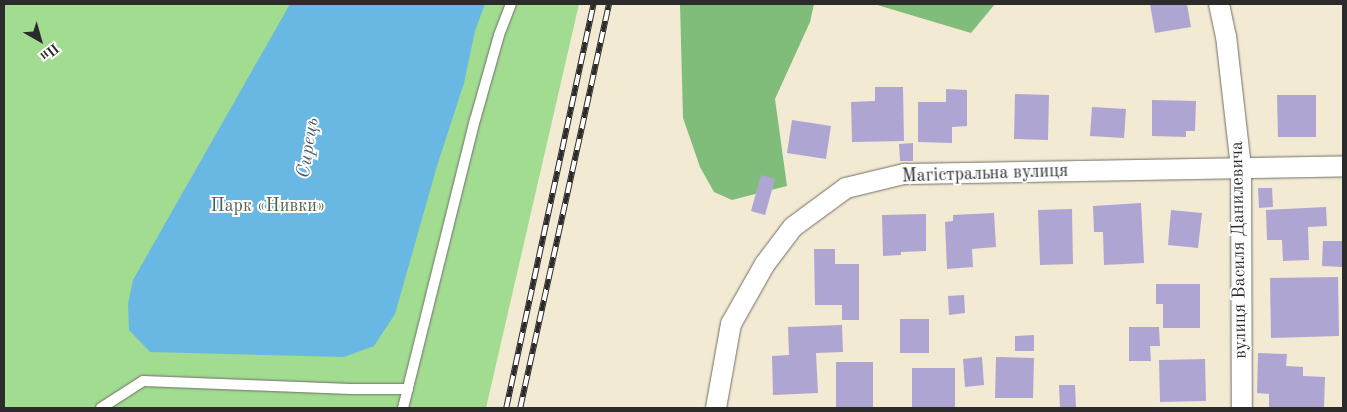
<!DOCTYPE html>
<html>
<head>
<meta charset="utf-8">
<style>
  body { margin:0 }
  #map { position:relative; width:1347px; height:412px; overflow:hidden; background:#f2ead3; font-family:"Old Standard TT",serif }
  div>[style] { position:absolute }
  .green>* { inset:0; background:#a1dc90 }
  .forest>* { inset:0; background:#80bc7a }
  .water>* { inset:0; background:#69b8e3 }
  .building>* { inset:0; background:#afa5d2 }
  .roads { filter:drop-shadow(0 0 1px #716e66) drop-shadow(0 0 1px #716e66) }
  .lane>* { height:10px; margin:-5px; padding:0 5px; transform-origin:5px; border-radius:5px; background:#fff }
  .street>* { height:20px; margin:-10px; padding:0 10px; transform-origin:10px; border-radius:10px; background:#fff }
  .rail>* { height:5.5px; margin-top:-2.75px; transform-origin:0; background:repeating-linear-gradient(90deg,#fff 0 11px,#2b2b2b 0 22px); box-sizing:border-box; border-block:1px solid #2b2b2b }
  span { translate:-50% -50%; white-space:nowrap; text-align:center; line-height:1.15; -webkit-text-stroke:4px #fff; paint-order:stroke }
  .street-label { font-size:18px; color:#2b2b2b }
  .park-label { font-size:18px; color:#4e6049 }
  .water-label { font-size:19px; color:#415c6b; font-style:italic }
  .frame { position:absolute; inset:0; border:5px solid #2b2b2b; pointer-events:none }
  .north { position:absolute; left:15px; top:15px; width:50px; height:50px; -webkit-text-stroke:4px #fff; paint-order:stroke; rotate:142deg; font-size:14px; font-weight:700; line-height:20px; text-align:center; color:#2b2b2b }
  .north::after { content:''; display:block; margin:auto; width:18px; height:22px; background:#2b2b2b; clip-path:polygon(50% 0,100% 100%,50% 72%,0 100%) }
</style>
</head>
<body>
<div id="map">
  <div class="green">
    <div style="clip-path:polygon(4px 4px,579px 4px,486px 408px,4px 408px)"></div>
  </div>
  <div class="forest">
    <div style="clip-path:polygon(680px 4px,814px 4px,810px 22px,775px 99px,787px 186px,732px 200px,714px 192px,700px 167px,683px 118px)"></div>
    <div style="clip-path:polygon(874px 4px,995px 4px,971px 33px)"></div>
  </div>
  <div class="water">
    <div style="clip-path:polygon(290px 4px,485px 4px,475px 31px,464px 83px,437px 166px,395px 314px,374px 346px,344px 357px,150px 352px,129px 330px,128px 304px,133px 280px)"></div>
  </div>
  <div class="building">
    <div style="clip-path:polygon(1150px 4px,1187px 4px,1191px 27px,1155px 33px)"></div>
    <div style="clip-path:polygon(875px 87px,903px 87px,904px 141px,852px 142px,851px 102px,875px 101px)"></div>
    <div style="clip-path:polygon(946px 89px,967px 90px,967px 126px,952px 127px,952px 143px,918px 142px,918px 102px,946px 102px)"></div>
    <div style="clip-path:polygon(1015px 94px,1049px 95px,1048px 140px,1014px 139px)"></div>
    <div style="clip-path:polygon(1277px 95px,1316px 95px,1316px 137px,1278px 137px)"></div>
    <div style="clip-path:polygon(1152px 100px,1196px 101px,1195px 131px,1186px 131px,1186px 137px,1152px 136px)"></div>
    <div style="clip-path:polygon(1092px 107px,1126px 109px,1124px 138px,1090px 136px)"></div>
    <div style="clip-path:polygon(792px 120px,831px 126px,826px 159px,787px 153px)"></div>
    <div style="clip-path:polygon(913px 143px,913px 161px,900px 161px,899px 144px)"></div>
    <div style="clip-path:polygon(761px 175px,775px 179px,765px 215px,751px 211px)"></div>
    <div style="clip-path:polygon(1258px 188px,1272px 188px,1273px 207px,1259px 208px)"></div>
    <div style="clip-path:polygon(1141px 203px,1144px 263px,1104px 265px,1103px 232px,1094px 232px,1093px 206px)"></div>
    <div style="clip-path:polygon(1326px 207px,1327px 226px,1308px 227px,1309px 260px,1283px 261px,1282px 240px,1267px 240px,1266px 210px)"></div>
    <div style="clip-path:polygon(1072px 209px,1073px 264px,1040px 265px,1038px 210px)"></div>
    <div style="clip-path:polygon(1171px 210px,1202px 213px,1198px 248px,1168px 245px)"></div>
    <div style="clip-path:polygon(994px 213px,996px 247px,972px 249px,973px 267px,947px 269px,945px 222px,953px 221px,953px 215px)"></div>
    <div style="clip-path:polygon(926px 214px,926px 251px,901px 252px,901px 255px,883px 256px,882px 215px)"></div>
    <div style="clip-path:polygon(1323px 241px,1343px 241px,1343px 267px,1322px 266px)"></div>
    <div style="clip-path:polygon(814px 249px,835px 249px,835px 264px,859px 264px,859px 320px,842px 320px,842px 305px,815px 305px)"></div>
    <div style="clip-path:polygon(1338px 277px,1339px 336px,1271px 338px,1270px 278px)"></div>
    <div style="clip-path:polygon(1156px 284px,1200px 284px,1200px 328px,1163px 328px,1163px 304px,1156px 304px)"></div>
    <div style="clip-path:polygon(964px 295px,965px 313px,949px 315px,948px 296px)"></div>
    <div style="clip-path:polygon(900px 319px,929px 319px,929px 353px,900px 353px)"></div>
    <div style="clip-path:polygon(842px 325px,843px 352px,816px 353px,818px 393px,773px 395px,772px 356px,789px 355px,788px 327px)"></div>
    <div style="clip-path:polygon(1129px 327px,1159px 327px,1160px 346px,1150px 346px,1151px 361px,1129px 361px)"></div>
    <div style="clip-path:polygon(1034px 335px,1034px 351px,1015px 351px,1015px 336px)"></div>
    <div style="clip-path:polygon(1258px 353px,1287px 354px,1286px 366px,1303px 367px,1303px 376px,1325px 377px,1324px 408px,1269px 408px,1269px 394px,1257px 393px)"></div>
    <div style="clip-path:polygon(982px 357px,984px 385px,965px 387px,963px 359px)"></div>
    <div style="clip-path:polygon(996px 357px,1034px 358px,1033px 398px,995px 398px)"></div>
    <div style="clip-path:polygon(1205px 359px,1206px 401px,1160px 402px,1159px 360px)"></div>
    <div style="clip-path:polygon(836px 362px,873px 362px,873px 408px,836px 408px)"></div>
    <div style="clip-path:polygon(912px 368px,955px 368px,955px 408px,912px 408px)"></div>
    <div style="clip-path:polygon(1059px 385px,1075px 385px,1076px 408px,1060px 408px)"></div>
  </div>
  <div class="roads">
    <div class="lane">
      <div style="left:101px;top:408px;width:50px;rotate:-32.7deg"></div>
      <div style="left:143px;top:381px;width:208px;rotate:2.2deg"></div>
      <div style="left:351px;top:389px;width:57px"></div>
      <div style="left:403px;top:408px;width:297px;rotate:-76deg"></div>
      <div style="left:475px;top:120px;width:88px;rotate:-74.2deg"></div>
      <div style="left:499px;top:35px;width:33px;rotate:-69deg"></div>
    </div>
    <div class="street">
      <div style="left:1219px;top:4px;width:33px;rotate:78deg"></div>
      <div style="left:1226px;top:36px;width:132px;rotate:83.5deg"></div>
      <div style="left:1241px;top:167px;width:241px;rotate:89.8deg"></div>
      <div style="left:716px;top:408px;width:85px;rotate:-79.9deg"></div>
      <div style="left:731px;top:324px;width:69px;rotate:-60.5deg"></div>
      <div style="left:765px;top:264px;width:46px;rotate:-52.9deg"></div>
      <div style="left:793px;top:227px;width:66px;rotate:-36.3deg"></div>
      <div style="left:846px;top:188px;width:60px;rotate:-13.6deg"></div>
      <div style="left:904px;top:174px;width:439px;rotate:-1deg"></div>
    </div>
  </div>
  <div class="rail">
    <div style="left:506px;top:408px;width:413px;rotate:-77.8deg"></div>
    <div style="left:520px;top:408px;width:414px;rotate:-77.6deg"></div>
  </div>
  <div class="street-label">
    <span style="left:985px;top:174px;rotate:-2deg">Магістральна вулиця</span>
    <span style="left:1239px;top:250px;rotate:-91deg">вулиця Василя Данилевича</span>
  </div>
  <div class="park-label">
    <span style="left:268px;top:206px">Парк «Нивки»</span>
  </div>
  <div class="water-label">
    <span style="left:309px;top:148px;rotate:-81deg">Сирець</span>
  </div>
  <div class="frame"></div>
  <div class="north">Пн</div>
</div>
</body>
</html>
